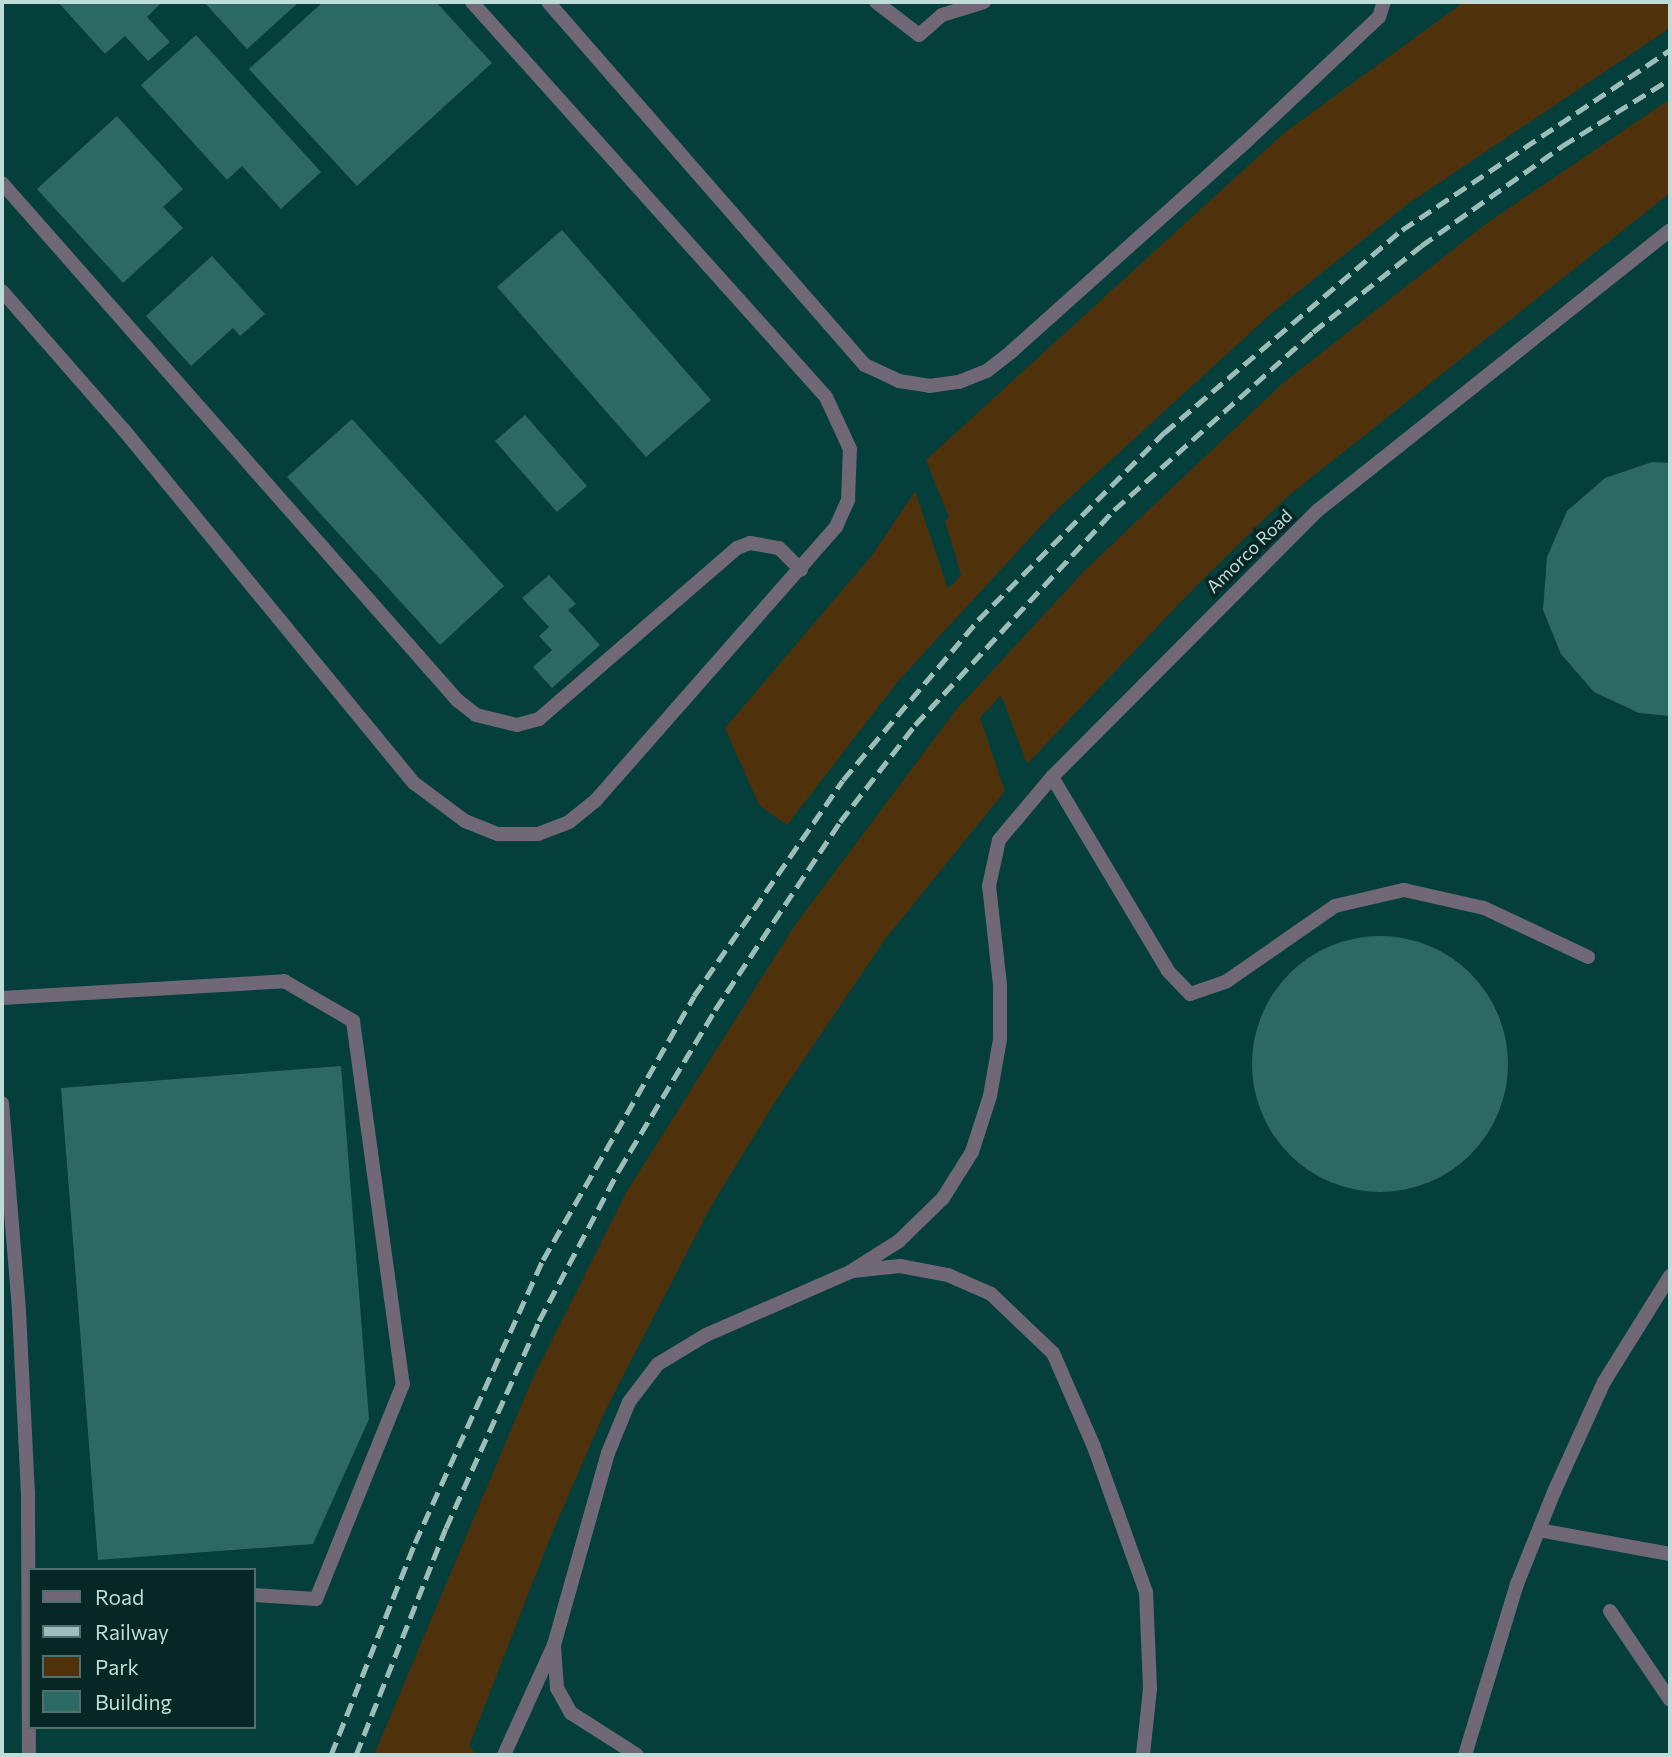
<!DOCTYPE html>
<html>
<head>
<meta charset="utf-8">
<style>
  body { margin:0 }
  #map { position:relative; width:1672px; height:1757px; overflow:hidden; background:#013230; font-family:Commissioner,sans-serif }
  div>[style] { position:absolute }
  .built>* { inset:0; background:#043f3c }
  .green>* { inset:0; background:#4f320b }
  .building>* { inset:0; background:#2c6864 }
  .round { border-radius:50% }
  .lane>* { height:14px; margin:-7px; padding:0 7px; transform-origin:7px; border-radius:7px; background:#706777 }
  .street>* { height:14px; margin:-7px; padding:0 7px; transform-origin:7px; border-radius:7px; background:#706777 }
  .rail>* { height:5px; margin-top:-2.5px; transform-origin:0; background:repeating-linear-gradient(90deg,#9dbdba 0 14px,transparent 0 21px) }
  span { translate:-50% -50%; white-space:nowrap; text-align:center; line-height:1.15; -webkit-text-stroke:7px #072725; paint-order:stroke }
  .street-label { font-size:18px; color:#bfdcd9 }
  .frame { position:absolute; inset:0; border:4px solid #bfdcd9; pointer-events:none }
  .legend { position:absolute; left:28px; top:1568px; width:228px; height:161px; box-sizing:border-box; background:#072725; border:2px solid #516f6d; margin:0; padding:9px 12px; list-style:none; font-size:21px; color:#bfdcd9 }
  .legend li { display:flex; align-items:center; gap:14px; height:35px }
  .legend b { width:35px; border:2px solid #516f6d }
</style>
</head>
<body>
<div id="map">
  <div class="built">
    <div style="clip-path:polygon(evenodd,2px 2px,1670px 2px,1670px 1755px,2px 1755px,2px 2px,30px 1570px,254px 1570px,254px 1727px,30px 1727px,30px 1570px)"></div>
  </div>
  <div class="green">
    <div style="clip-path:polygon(1464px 2px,1670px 2px,1670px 28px,1409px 203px,1274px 311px,1053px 513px,899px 680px,787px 825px,759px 805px,725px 728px,873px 554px,915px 491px,948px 589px,961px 575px,945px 521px,949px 517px,926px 460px,1284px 133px)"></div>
    <div style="clip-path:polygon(1670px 99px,1670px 193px,1288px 496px,1193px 589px,1027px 764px,1001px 695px,980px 718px,1005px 791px,886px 938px,775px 1102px,710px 1208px,605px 1411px,550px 1538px,469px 1746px,477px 1755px,374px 1755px,532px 1380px,627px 1191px,795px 925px,955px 711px,1086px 569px,1283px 383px,1487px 223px)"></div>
  </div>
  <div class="building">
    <div style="clip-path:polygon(58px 2px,162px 2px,147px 17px,170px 42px,148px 61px,125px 36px,105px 54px)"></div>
    <div style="clip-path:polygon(204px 2px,299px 2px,247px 49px)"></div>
    <div style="clip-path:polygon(323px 2px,436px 2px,492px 63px,357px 186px,249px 69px)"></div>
    <div style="clip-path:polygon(196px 35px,321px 172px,281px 209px,242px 166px,227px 180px,141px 85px)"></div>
    <div style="clip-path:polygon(117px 116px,183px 189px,163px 207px,183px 228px,123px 283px,37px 189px)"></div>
    <div style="clip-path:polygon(562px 230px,711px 400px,646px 457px,497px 287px)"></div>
    <div style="clip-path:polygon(212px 256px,265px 314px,240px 336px,233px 328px,191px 366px,146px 316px)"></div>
    <div style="clip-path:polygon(525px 415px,587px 486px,557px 512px,495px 441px)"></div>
    <div style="clip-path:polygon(352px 419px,504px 586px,440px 645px,287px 477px)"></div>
    <div style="clip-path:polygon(1652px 462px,1670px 463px,1670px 716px,1639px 713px,1594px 692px,1561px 654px,1543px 610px,1547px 557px,1567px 511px,1605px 478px)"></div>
    <div style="clip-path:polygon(549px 575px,576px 604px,568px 610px,600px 645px,552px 688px,533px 667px,552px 650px,539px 636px,549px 627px,522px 598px)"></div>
    <div class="round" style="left:1252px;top:936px;width:256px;height:256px"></div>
    <div style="clip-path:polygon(341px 1066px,369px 1419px,313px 1544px,98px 1560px,61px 1088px)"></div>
  </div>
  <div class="lane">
    <div style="left:548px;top:2px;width:482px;rotate:48.9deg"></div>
    <div style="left:865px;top:365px;width:38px;rotate:25deg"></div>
    <div style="left:899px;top:381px;width:30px;rotate:9deg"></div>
    <div style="left:929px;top:386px;width:30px;rotate:-8deg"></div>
    <div style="left:959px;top:382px;width:31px;rotate:-22deg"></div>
    <div style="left:988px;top:370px;width:31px;rotate:-38deg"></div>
    <div style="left:1012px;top:351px;width:318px;rotate:-41.8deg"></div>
    <div style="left:1249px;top:139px;width:178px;rotate:-43.2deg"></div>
    <div style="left:1379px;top:17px;width:16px;rotate:-72deg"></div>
    <div style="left:876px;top:2px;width:54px;rotate:37.5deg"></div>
    <div style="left:919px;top:35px;width:30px;rotate:-41deg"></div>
    <div style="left:942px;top:15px;width:44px;rotate:-17.2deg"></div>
    <div style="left:2px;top:183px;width:689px;rotate:48.65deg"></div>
    <div style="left:457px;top:700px;width:24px;rotate:38deg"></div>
    <div style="left:476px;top:715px;width:42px;rotate:13.7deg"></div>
    <div style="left:517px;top:725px;width:23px;rotate:-15deg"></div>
    <div style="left:539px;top:719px;width:262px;rotate:-40.8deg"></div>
    <div style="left:737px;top:548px;width:14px;rotate:-21deg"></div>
    <div style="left:750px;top:543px;width:29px;rotate:10deg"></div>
    <div style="left:779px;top:548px;width:31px;rotate:45deg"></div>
    <div style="left:2px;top:291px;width:184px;rotate:48.8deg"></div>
    <div style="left:123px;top:429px;width:458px;rotate:50.6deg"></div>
    <div style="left:414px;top:783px;width:64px;rotate:36.7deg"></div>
    <div style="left:465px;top:821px;width:35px;rotate:22deg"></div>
    <div style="left:498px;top:834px;width:40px"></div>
    <div style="left:538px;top:834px;width:33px;rotate:-21deg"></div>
    <div style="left:569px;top:822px;width:35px;rotate:-39deg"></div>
    <div style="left:596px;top:800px;width:363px;rotate:-48.7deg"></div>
    <div style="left:836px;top:527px;width:30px;rotate:-66deg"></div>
    <div style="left:848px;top:500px;width:51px;rotate:-87.8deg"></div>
    <div style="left:850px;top:449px;width:57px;rotate:-114.8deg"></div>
    <div style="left:826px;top:397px;width:530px;rotate:-131.87deg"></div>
    <div style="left:1052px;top:777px;width:226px;rotate:59.1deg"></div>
    <div style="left:1168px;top:971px;width:32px;rotate:46deg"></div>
    <div style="left:1190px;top:994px;width:39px;rotate:-19deg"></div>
    <div style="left:1227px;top:981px;width:131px;rotate:-34.8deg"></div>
    <div style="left:1335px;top:906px;width:71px;rotate:-13.1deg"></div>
    <div style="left:1404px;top:890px;width:82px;rotate:12.7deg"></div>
    <div style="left:1484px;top:908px;width:115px;rotate:25.2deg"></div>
    <div style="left:2px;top:998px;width:283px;rotate:-3.4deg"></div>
    <div style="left:284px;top:981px;width:80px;rotate:30.1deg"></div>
    <div style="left:353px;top:1021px;width:366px;rotate:82.2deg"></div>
    <div style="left:403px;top:1384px;width:232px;rotate:112deg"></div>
    <div style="left:316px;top:1599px;width:62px;rotate:-176.3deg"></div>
    <div style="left:853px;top:1271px;width:47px;rotate:-6.1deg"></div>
    <div style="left:900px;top:1266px;width:49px;rotate:10.6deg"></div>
    <div style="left:948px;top:1275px;width:47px;rotate:23.8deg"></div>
    <div style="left:991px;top:1294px;width:86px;rotate:43.6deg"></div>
    <div style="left:1053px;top:1353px;width:103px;rotate:66.4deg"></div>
    <div style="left:1094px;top:1447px;width:154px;rotate:70.3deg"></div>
    <div style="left:1146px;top:1592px;width:97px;rotate:87.6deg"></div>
    <div style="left:1150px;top:1689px;width:66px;rotate:96.1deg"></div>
    <div style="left:1539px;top:1530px;width:133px;rotate:10.4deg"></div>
    <div style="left:1610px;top:1611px;width:107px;rotate:56deg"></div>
    <div style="left:554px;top:1647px;width:41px;rotate:85.8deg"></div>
    <div style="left:557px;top:1688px;width:29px;rotate:61deg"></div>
    <div style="left:571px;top:1713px;width:78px;rotate:32.5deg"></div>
    <div style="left:504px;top:1755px;width:121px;rotate:-65.6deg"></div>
    <div style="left:554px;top:1645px;width:199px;rotate:-74.3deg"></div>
    <div style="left:608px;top:1453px;width:55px;rotate:-67.6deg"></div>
    <div style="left:629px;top:1402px;width:48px;rotate:-52.7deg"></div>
    <div style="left:658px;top:1364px;width:56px;rotate:-31.1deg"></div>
    <div style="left:706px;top:1335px;width:157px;rotate:-23.6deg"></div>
    <div style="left:850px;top:1272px;width:58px;rotate:-32.3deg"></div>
    <div style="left:899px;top:1241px;width:62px;rotate:-44.3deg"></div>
    <div style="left:943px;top:1198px;width:54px;rotate:-57.8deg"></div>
    <div style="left:972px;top:1152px;width:59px;rotate:-72.2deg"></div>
    <div style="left:990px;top:1096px;width:58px;rotate:-80deg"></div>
    <div style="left:1000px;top:1039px;width:54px;rotate:-90deg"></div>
    <div style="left:1000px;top:985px;width:100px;rotate:-96.3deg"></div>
    <div style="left:989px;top:886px;width:47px;rotate:-77.7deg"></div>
    <div style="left:999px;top:840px;width:82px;rotate:-49.9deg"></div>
    <div style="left:1052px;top:777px;width:375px;rotate:-45.1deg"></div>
    <div style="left:1317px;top:511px;width:451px;rotate:-38.5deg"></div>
    <div style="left:1465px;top:1755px;width:179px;rotate:-73.1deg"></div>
    <div style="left:1517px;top:1584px;width:99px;rotate:-68.1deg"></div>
    <div style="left:1554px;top:1492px;width:121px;rotate:-65.6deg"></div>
    <div style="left:1604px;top:1382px;width:125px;rotate:-58.1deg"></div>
  </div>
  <div class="street">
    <div style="left:2px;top:1103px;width:209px;rotate:85.3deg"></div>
    <div style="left:19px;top:1311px;width:181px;rotate:87.2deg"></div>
    <div style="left:28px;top:1492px;width:263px;rotate:89.8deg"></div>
  </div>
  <div class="rail">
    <div style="left:331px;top:1755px;width:228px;rotate:-68.4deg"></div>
    <div style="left:415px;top:1543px;width:311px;rotate:-65.7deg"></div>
    <div style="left:543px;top:1260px;width:304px;rotate:-60.2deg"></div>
    <div style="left:694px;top:996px;width:262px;rotate:-55.4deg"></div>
    <div style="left:843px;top:780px;width:209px;rotate:-49.8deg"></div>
    <div style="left:978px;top:620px;width:264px;rotate:-45.2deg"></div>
    <div style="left:1164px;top:433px;width:313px;rotate:-40.5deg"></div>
    <div style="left:1402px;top:230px;width:323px;rotate:-33.9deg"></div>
    <div style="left:356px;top:1755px;width:244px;rotate:-68.4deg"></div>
    <div style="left:446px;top:1528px;width:227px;rotate:-65.8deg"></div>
    <div style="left:539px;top:1321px;width:171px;rotate:-62.1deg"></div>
    <div style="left:619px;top:1170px;width:187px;rotate:-59deg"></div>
    <div style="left:715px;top:1010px;width:226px;rotate:-56.4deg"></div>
    <div style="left:840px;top:822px;width:123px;rotate:-52.3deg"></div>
    <div style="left:915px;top:725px;width:293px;rotate:-47.2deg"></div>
    <div style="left:1114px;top:510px;width:267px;rotate:-41.8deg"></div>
    <div style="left:1313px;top:332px;width:138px;rotate:-38.5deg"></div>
    <div style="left:1421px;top:246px;width:173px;rotate:-35.3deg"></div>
    <div style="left:1562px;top:146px;width:127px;rotate:-31.8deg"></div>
  </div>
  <div class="street-label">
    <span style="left:1249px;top:551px;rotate:-44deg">Amorco Road</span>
  </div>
  <div class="frame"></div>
  <ul class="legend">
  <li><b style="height:9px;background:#706777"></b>Road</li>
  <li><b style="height:9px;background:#9dbdba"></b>Railway</li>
  <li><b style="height:19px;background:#4f320b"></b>Park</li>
  <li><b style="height:19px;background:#2c6864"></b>Building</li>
  </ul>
</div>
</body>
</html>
